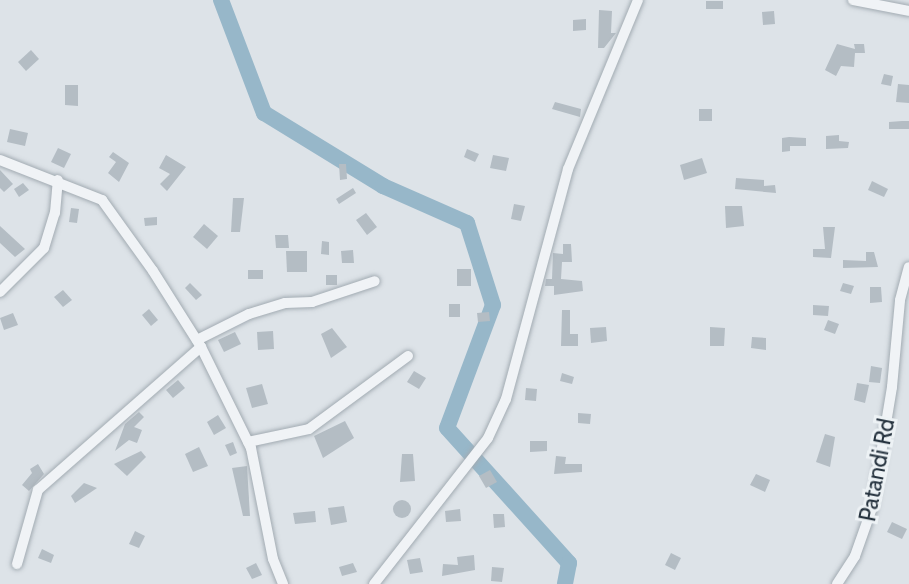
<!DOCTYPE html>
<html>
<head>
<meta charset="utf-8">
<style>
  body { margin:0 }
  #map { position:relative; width:909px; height:584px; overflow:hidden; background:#dde3e8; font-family:Cabin,sans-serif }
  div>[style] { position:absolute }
  .river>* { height:16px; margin:-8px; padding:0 8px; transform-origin:8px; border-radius:8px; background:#97b7c9 }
  .building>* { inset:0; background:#b4bdc4 }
  .round { border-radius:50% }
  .roads { filter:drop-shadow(0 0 2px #a2abb2) drop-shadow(0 0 2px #a2abb2) }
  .minor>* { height:10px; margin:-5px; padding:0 5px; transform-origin:5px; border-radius:5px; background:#f0f3f6 }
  span { translate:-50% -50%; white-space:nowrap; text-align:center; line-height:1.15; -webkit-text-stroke:6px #edf2f5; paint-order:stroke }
  .street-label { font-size:23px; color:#26333f }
</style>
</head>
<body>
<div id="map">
  <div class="river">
    <div style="left:221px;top:0;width:121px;rotate:69.2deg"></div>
    <div style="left:264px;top:113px;width:140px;rotate:31.5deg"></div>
    <div style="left:383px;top:186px;width:92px;rotate:23.8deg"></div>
    <div style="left:467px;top:223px;width:86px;rotate:72.4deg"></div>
    <div style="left:493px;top:305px;width:131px;rotate:110.5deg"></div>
    <div style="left:447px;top:428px;width:182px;rotate:47.9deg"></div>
    <div style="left:569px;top:563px;width:21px;rotate:101deg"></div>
  </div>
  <div class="building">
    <div style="clip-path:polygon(706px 1px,723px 1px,723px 9px,706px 9px)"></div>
    <div style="clip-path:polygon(599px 10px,612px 11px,611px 33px,616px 33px,604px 48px,598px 48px)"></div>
    <div style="clip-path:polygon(774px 11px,775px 24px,763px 25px,762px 12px)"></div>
    <div style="clip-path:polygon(586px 19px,586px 30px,573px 31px,573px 20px)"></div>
    <div style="clip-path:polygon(837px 44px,855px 49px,854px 44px,864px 44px,865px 53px,855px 53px,854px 67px,841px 66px,836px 76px,825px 70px)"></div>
    <div style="clip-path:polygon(31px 50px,39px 59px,26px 71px,18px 62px)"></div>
    <div style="clip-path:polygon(884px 74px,893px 76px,891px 86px,881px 84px)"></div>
    <div style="clip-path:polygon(898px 84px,909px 85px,909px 103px,896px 102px)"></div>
    <div style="clip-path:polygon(65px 85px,78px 85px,78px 106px,65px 105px)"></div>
    <div style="clip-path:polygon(555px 102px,581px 109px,580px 117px,552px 109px)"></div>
    <div style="clip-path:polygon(699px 109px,712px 109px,712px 121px,699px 121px)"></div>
    <div style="clip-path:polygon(902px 121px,909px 121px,909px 129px,889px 129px,889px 122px)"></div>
    <div style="clip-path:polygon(10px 129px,28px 133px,25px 146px,7px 142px)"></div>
    <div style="clip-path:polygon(839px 135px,839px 141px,849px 142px,848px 148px,826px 149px,826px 136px)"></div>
    <div style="clip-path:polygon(789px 137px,806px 138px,806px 146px,790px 146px,790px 151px,782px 152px,782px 138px)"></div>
    <div style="clip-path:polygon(58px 148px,71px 154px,64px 168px,51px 162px)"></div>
    <div style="clip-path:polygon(467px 149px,479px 154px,475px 162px,464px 157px)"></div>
    <div style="clip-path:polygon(113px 152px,129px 163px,119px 182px,108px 173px,116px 162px,109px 157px)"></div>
    <div style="clip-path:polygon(166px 155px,186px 167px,167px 191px,160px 184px,170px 174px,159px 168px)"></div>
    <div style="clip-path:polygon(493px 155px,509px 158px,506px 171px,490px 168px)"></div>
    <div style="clip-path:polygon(702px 158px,707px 173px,684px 180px,680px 165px)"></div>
    <div style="clip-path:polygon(339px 164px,346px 164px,347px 179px,340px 180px)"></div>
    <div style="clip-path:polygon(0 170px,13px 184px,4px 192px,0 188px)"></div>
    <div style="clip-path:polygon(736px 178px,764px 180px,764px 186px,775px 185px,776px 193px,735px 189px)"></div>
    <div style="clip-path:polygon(872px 181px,888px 189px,884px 197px,868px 190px)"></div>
    <div style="clip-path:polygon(23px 183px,29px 190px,19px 197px,14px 189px)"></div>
    <div style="clip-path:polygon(353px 188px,356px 193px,339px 204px,336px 199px)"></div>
    <div style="clip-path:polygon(233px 198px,244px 198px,240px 232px,231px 232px)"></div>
    <div style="clip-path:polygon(514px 204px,525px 206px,521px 221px,511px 219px)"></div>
    <div style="clip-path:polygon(725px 206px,742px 206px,744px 226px,726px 228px)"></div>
    <div style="clip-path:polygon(71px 208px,79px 209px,77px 223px,69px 222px)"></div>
    <div style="clip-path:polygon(366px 213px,377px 227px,367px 235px,356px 220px)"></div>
    <div style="clip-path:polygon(157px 217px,157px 225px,145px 226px,144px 218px)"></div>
    <div style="clip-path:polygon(204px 224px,218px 236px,207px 249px,193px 237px)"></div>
    <div style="clip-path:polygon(0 226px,25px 249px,15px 257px,0 243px)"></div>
    <div style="clip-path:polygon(823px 227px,835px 227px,831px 258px,813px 257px,813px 249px,825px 249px)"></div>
    <div style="clip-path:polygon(275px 235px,288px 235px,289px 248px,276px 248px)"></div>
    <div style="clip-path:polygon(322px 241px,329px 242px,329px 255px,321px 254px)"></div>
    <div style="clip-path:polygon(563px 244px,571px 244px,572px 262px,562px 262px,561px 279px,582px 281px,583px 291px,554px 295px,554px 286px,545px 286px,546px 279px,552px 279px,553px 253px,563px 254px)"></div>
    <div style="clip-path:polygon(353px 250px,354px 263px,342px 263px,341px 251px)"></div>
    <div style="clip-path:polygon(286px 251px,307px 251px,307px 272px,287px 272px)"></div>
    <div style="clip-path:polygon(866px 252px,874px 252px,878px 267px,843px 268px,843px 260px,866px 261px)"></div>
    <div style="clip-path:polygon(457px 269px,471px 269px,471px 286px,457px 286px)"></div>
    <div style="clip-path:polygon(248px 270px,263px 270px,263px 279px,248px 279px)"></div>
    <div style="clip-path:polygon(326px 275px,337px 275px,337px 285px,326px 285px)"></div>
    <div style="clip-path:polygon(190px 283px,202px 295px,196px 300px,185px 288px)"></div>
    <div style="clip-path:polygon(843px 283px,854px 286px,851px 294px,840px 291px)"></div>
    <div style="clip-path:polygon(870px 287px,881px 287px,882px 302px,870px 303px)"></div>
    <div style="clip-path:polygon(63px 290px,72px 300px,63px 307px,54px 297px)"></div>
    <div style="clip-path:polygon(449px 304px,460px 304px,460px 317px,449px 317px)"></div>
    <div style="clip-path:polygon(813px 305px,829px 306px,828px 316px,813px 315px)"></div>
    <div style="clip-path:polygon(149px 309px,158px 320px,151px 326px,142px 315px)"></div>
    <div style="clip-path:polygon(562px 310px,570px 310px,570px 334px,578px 334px,578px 346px,561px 346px)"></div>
    <div style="clip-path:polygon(489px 312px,490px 321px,478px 322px,477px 313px)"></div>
    <div style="clip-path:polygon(13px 313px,18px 325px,4px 330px,0 318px)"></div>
    <div style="clip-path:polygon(828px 320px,839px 324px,835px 334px,824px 330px)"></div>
    <div style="clip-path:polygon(606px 327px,607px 341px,591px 343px,590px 328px)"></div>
    <div style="clip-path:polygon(710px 327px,725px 328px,724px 346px,710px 346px)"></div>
    <div style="clip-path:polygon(332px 328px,347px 347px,331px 358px,321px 334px)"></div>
    <div style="clip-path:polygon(273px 331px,274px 349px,258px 350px,257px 332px)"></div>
    <div style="clip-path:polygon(235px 332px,241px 344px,224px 352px,218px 340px)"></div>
    <div style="clip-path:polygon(752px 337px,766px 338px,766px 350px,751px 348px)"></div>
    <div style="clip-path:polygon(871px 366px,882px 368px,880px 383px,869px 382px)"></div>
    <div style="clip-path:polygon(414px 371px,426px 378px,419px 389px,407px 382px)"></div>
    <div style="clip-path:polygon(562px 373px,574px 377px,572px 384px,560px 381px)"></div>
    <div style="clip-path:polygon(178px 380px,185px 388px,173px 398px,166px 390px)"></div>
    <div style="clip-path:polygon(857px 383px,869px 385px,865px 403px,854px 400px)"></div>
    <div style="clip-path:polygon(262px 384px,268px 404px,252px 408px,246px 388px)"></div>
    <div style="clip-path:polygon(526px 388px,537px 389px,536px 401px,525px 400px)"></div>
    <div style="clip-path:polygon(139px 412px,144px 417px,134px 427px,142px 430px,137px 443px,129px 440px,115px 451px,125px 424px)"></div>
    <div style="clip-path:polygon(578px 413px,591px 414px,590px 424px,578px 423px)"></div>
    <div style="clip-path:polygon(218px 415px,226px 428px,214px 435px,207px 422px)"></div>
    <div style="clip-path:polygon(345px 421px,354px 438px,323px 458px,314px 436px)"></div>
    <div style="clip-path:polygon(825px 434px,835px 437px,830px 467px,816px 462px)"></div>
    <div style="clip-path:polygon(530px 441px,547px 441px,547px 451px,530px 452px)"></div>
    <div style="clip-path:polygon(233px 442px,237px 453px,230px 456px,225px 445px)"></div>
    <div style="clip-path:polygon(199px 447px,208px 466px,193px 472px,185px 454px)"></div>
    <div style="clip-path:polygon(141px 451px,146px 457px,127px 476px,114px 464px)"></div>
    <div style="clip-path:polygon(402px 454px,413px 454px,415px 481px,400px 482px)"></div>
    <div style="clip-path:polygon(556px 456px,566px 457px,565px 464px,582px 464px,582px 472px,554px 474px)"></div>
    <div style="clip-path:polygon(38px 464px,44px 474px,29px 491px,22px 485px,32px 473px,30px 469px)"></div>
    <div style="clip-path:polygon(247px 466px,250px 516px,243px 516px,232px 468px)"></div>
    <div style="clip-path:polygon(490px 470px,497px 482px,486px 488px,479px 476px)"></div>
    <div style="clip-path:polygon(756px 474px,770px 480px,765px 492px,750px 485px)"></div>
    <div style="clip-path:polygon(84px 483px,97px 488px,75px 503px,71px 496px)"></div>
    <div class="round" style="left:393px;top:500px;width:18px;height:18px"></div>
    <div style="clip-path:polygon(344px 506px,347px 522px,331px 525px,328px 508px)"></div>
    <div style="clip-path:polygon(460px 509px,461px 521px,446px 522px,445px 511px)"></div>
    <div style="clip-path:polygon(315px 511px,316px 522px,295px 524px,293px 513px)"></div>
    <div style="clip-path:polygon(493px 514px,504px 514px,505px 527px,494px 528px)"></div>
    <div style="clip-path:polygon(892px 522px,907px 529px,902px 539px,887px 532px)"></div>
    <div style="clip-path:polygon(135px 531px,145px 536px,139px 548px,129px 544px)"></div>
    <div style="clip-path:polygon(42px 549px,54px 555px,51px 563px,38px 558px)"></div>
    <div style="clip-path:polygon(671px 553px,681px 558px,675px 570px,665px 565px)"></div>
    <div style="clip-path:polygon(474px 555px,475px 570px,442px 576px,443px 564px,458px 565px,457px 557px)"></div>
    <div style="clip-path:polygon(420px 558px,423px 572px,410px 574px,407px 560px)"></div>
    <div style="clip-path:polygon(256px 563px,262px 575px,252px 579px,246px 568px)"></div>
    <div style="clip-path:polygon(353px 563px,357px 572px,342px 576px,339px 567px)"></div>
    <div style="clip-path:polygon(492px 567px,504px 568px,502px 582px,491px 581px)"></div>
  </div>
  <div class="roads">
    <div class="minor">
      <div style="left:853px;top:0;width:57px;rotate:11.1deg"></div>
      <div style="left:0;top:160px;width:110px;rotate:21.4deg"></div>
      <div style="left:102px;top:200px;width:87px;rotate:54.3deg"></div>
      <div style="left:153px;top:271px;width:90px;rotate:57.7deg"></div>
      <div style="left:201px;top:347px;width:113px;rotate:63.7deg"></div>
      <div style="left:251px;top:448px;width:113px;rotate:78.8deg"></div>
      <div style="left:273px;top:559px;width:27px;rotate:68deg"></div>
      <div style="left:0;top:292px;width:62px;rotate:-45deg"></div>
      <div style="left:44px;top:248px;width:37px;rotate:-73deg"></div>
      <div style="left:55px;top:213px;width:33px;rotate:-85deg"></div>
      <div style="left:197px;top:340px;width:58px;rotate:-26.6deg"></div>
      <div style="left:249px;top:314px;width:38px;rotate:-17deg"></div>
      <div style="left:285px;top:303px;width:27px;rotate:-2deg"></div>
      <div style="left:312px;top:302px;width:66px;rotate:-18.4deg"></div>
      <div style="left:248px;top:442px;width:62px;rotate:-12deg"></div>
      <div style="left:309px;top:429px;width:123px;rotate:-36.4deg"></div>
      <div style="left:17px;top:564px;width:77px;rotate:-74.2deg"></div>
      <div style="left:38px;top:490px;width:217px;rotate:-41.3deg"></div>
      <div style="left:374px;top:584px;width:185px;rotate:-52deg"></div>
      <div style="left:488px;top:438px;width:43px;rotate:-65.2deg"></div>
      <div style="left:506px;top:399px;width:238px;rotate:-74.9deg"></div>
      <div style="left:568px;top:169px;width:183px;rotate:-67.5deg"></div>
      <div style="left:837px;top:584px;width:33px;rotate:-57deg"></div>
      <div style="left:855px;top:556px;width:51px;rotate:-70.5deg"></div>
      <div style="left:872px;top:508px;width:123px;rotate:-80.6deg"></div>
      <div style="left:892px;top:387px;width:87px;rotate:-84.7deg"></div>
      <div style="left:900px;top:300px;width:34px;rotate:-75deg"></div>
    </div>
  </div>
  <div class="street-label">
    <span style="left:877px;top:470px;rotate:-79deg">Patandi Rd</span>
  </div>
</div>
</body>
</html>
